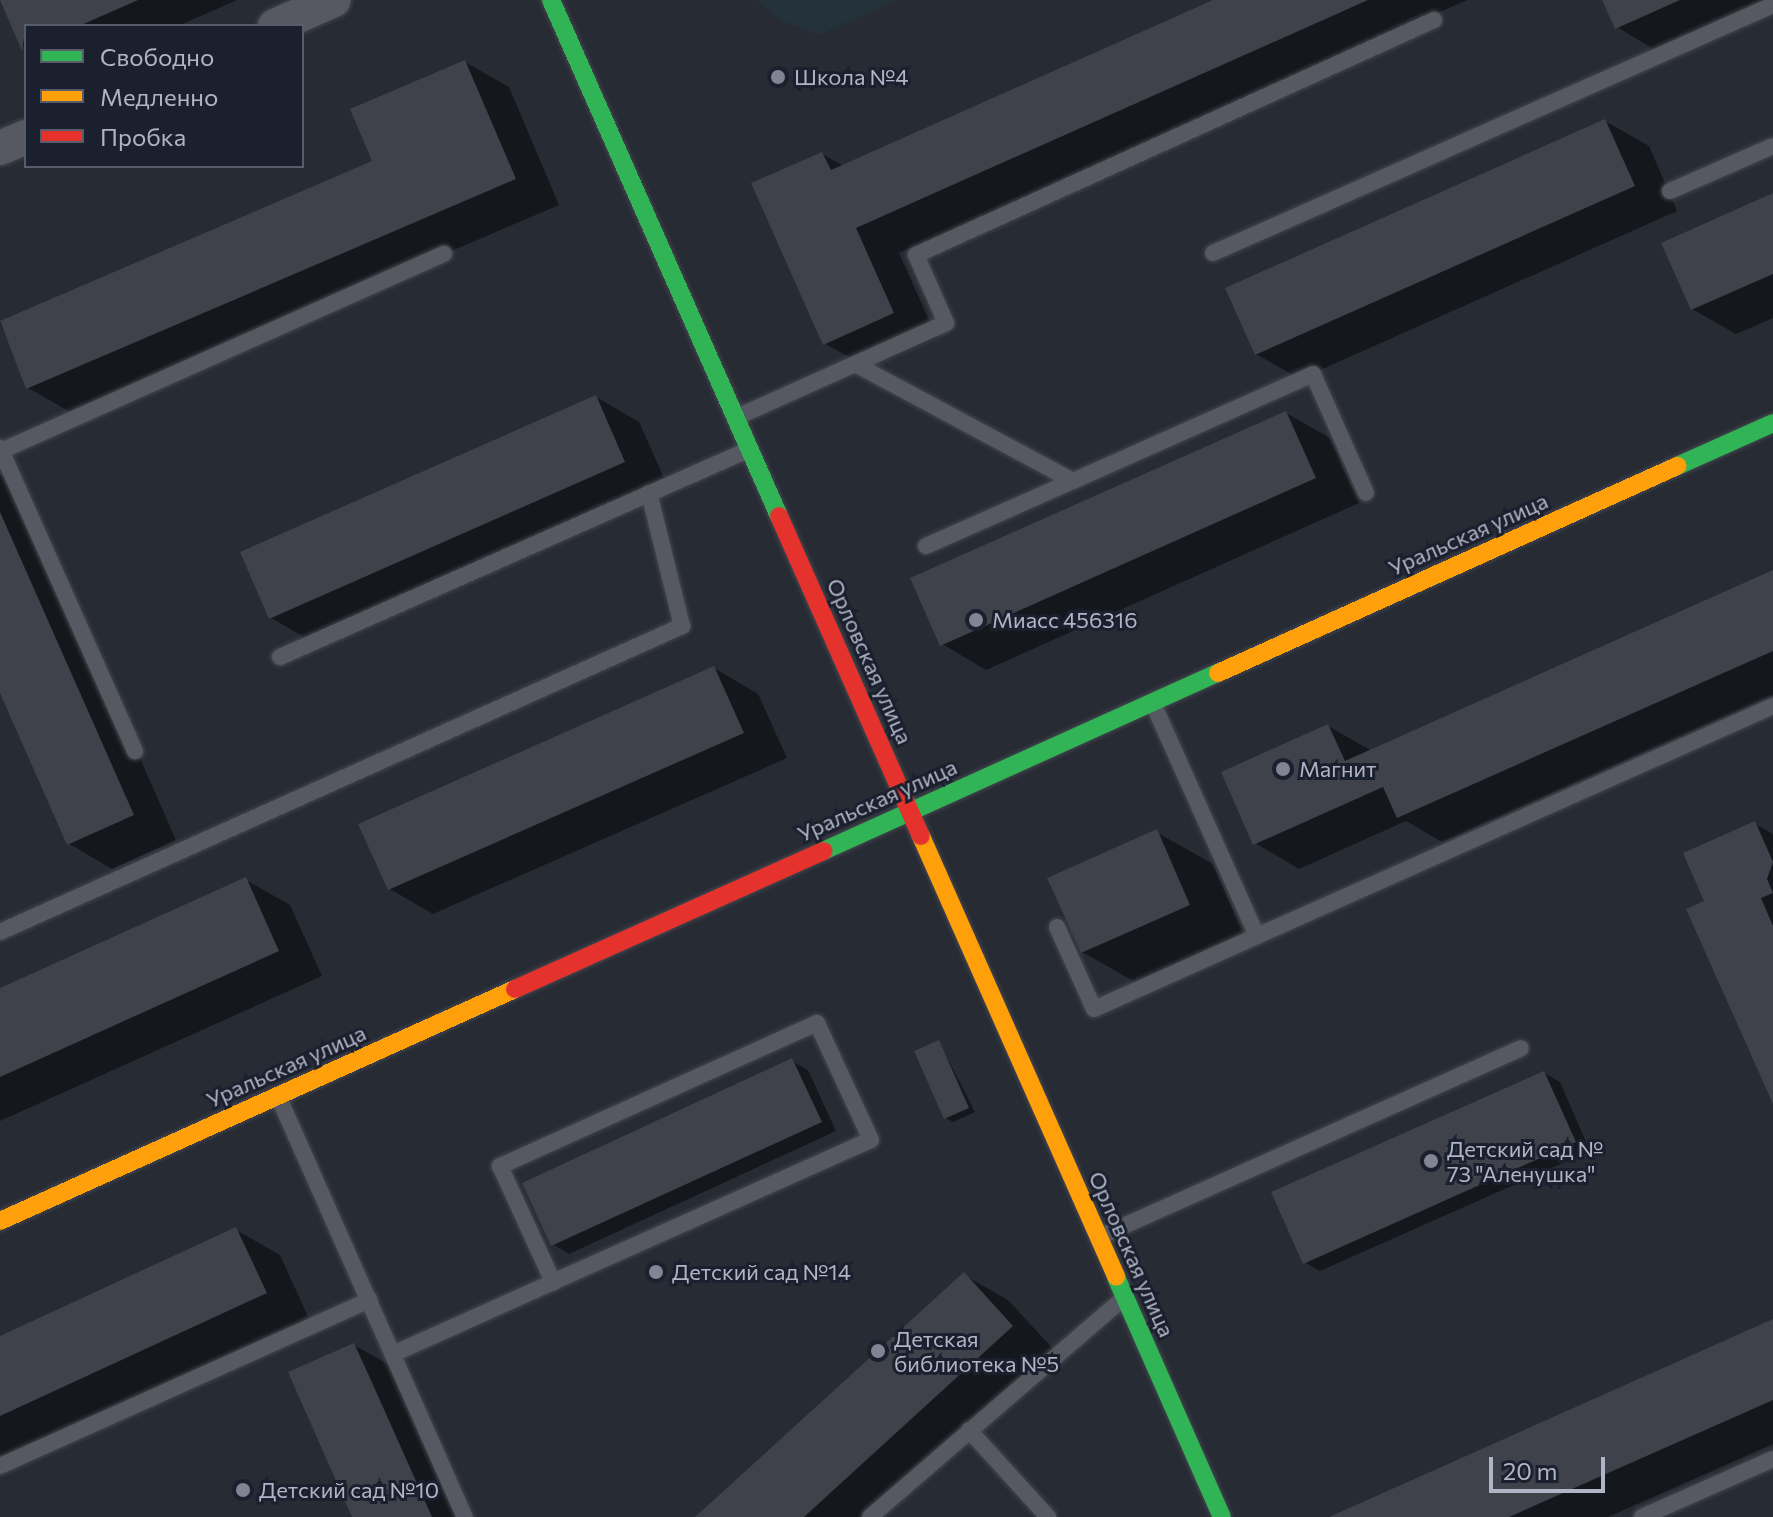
<!DOCTYPE html>
<html>
<head>
<meta charset="utf-8">
<style>
  body { margin:0 }
  #map { position:relative; width:1773px; height:1517px; overflow:hidden; background:#272b34; font-family:Commissioner,sans-serif }
  div>[style] { position:absolute }
  .green>* { inset:0; background:#243339 }
  .shadow>* { inset:0; background:#0007 }
  .building>* { inset:0; background:#3f424a }
  .roads { filter:drop-shadow(0 0 2px #43464d) drop-shadow(0 0 2px #43464d) }
  .lane>* { height:16px; margin:-8px; padding:0 8px; transform-origin:8px; border-radius:8px; background:#575962 }
  .street>* { height:34px; margin:-17px; padding:0 17px; transform-origin:17px; border-radius:17px; background:#575962 }
  .fast>* { height:18px; margin:-9px; padding:0 9px; transform-origin:9px; border-radius:9px; background:#30b455 }
  .slow>* { height:18px; margin:-9px; padding:0 9px; transform-origin:9px; border-radius:9px; background:#ff9f0a }
  .jam>* { height:18px; margin:-9px; padding:0 9px; transform-origin:9px; border-radius:9px; background:#e5322d }
  .dots>* { width:22px; height:22px; translate:-50% -50%; box-sizing:border-box; border:4px solid #1b202e; border-radius:50% }
  span { translate:-50% -50%; white-space:nowrap; text-align:center; line-height:1.15; -webkit-text-stroke:6px #1b202e; paint-order:stroke }
  .poi-label { font-size:22px; color:#b0b5c6 }
  .left { translate:0 -50%; text-align:left }
  .street-label { font-size:22px; color:#b0b5c6 }
  .legend { position:absolute; left:24px; top:24px; width:280px; height:144px; box-sizing:border-box; background:#1b202e; border:2px solid #575c6b; margin:0; padding:10px 14px; list-style:none; font-size:24px; color:#b0b5c6 }
  .legend li { display:flex; align-items:center; gap:16px; height:40px }
  .legend b { width:40px; border:2px solid #575c6b }
  .scale { position:absolute; left:1489px; top:1457px; width:116px; height:36px; box-sizing:border-box; border:4px solid #b0b5c6; border-top:0; padding-left:10px; font-size:24px; line-height:28px; white-space:nowrap; color:#b0b5c6; -webkit-text-stroke:6px #1b202e; paint-order:stroke }
</style>
</head>
<body>
<div id="map">
  <div class="green">
    <div style="clip-path:polygon(756px 0,897px 0,818px 35px,780px 20px)"></div>
  </div>
  <div class="shadow">
    <div style="clip-path:polygon(2px 0,237px 0,178px 26px,26px 26px,26px 51px)"></div>
    <div style="clip-path:polygon(1218px 0,1467px 0,899px 253px,937px 338px,868px 368px,824px 343px,822px 154px,844px 166px)"></div>
    <div style="clip-path:polygon(1604px 0,1773px 0,1660px 53px,1617px 27px)"></div>
    <div style="clip-path:polygon(465px 62px,509px 87px,559px 205px,72px 413px,28px 388px,0 323px,375px 163px)"></div>
    <div style="clip-path:polygon(1605px 121px,1649px 146px,1677px 211px,1300px 379px,1256px 354px)"></div>
    <div style="clip-path:polygon(1773px 195px,1773px 318px,1736px 334px,1692px 309px)"></div>
    <div style="clip-path:polygon(596px 397px,639px 422px,668px 487px,315px 643px,271px 618px)"></div>
    <div style="clip-path:polygon(1286px 413px,1330px 438px,1359px 503px,986px 670px,942px 644px)"></div>
    <div style="clip-path:polygon(0 474px,20px 486px,176px 840px,112px 869px,68px 843px,0 688px)"></div>
    <div style="clip-path:polygon(1773px 573px,1773px 695px,1442px 842px,1406px 821px,1299px 869px,1255px 843px,1328px 726px,1372px 751px)"></div>
    <div style="clip-path:polygon(714px 668px,758px 694px,787px 758px,433px 914px,390px 889px)"></div>
    <div style="clip-path:polygon(1755px 824px,1773px 834px,1773px 1099px,1707px 902px)"></div>
    <div style="clip-path:polygon(1156px 832px,1213px 864px,1245px 937px,1139px 984px,1082px 952px)"></div>
    <div style="clip-path:polygon(246px 880px,290px 905px,322px 976px,0 1121px,0 990px)"></div>
    <div style="clip-path:polygon(939px 1042px,975px 1112px,953px 1122px,946px 1118px)"></div>
    <div style="clip-path:polygon(792px 1061px,808px 1070px,836px 1131px,569px 1254px,553px 1244px)"></div>
    <div style="clip-path:polygon(1544px 1073px,1560px 1082px,1590px 1151px,1320px 1271px,1304px 1262px)"></div>
    <div style="clip-path:polygon(236px 1230px,280px 1255px,309px 1319px,0 1461px,0 1338px)"></div>
    <div style="clip-path:polygon(964px 1275px,1008px 1300px,1056px 1352px,875px 1517px,698px 1517px)"></div>
    <div style="clip-path:polygon(1773px 1321px,1773px 1444px,1608px 1517px,1334px 1517px)"></div>
    <div style="clip-path:polygon(354px 1345px,398px 1370px,464px 1517px,355px 1517px)"></div>
  </div>
  <div class="building">
    <div style="clip-path:polygon(0 0,138px 0,79px 26px,26px 26px,22px 51px)"></div>
    <div style="clip-path:polygon(1213px 0,1368px 0,856px 228px,894px 313px,823px 345px,751px 183px,822px 152px,831px 170px)"></div>
    <div style="clip-path:polygon(1602px 0,1680px 0,1615px 29px)"></div>
    <div style="clip-path:polygon(465px 60px,516px 179px,26px 389px,0 321px,372px 161px,350px 109px)"></div>
    <div style="clip-path:polygon(1605px 119px,1635px 186px,1255px 355px,1225px 288px)"></div>
    <div style="clip-path:polygon(1773px 193px,1773px 274px,1691px 310px,1661px 243px)"></div>
    <div style="clip-path:polygon(596px 395px,625px 462px,269px 619px,240px 552px)"></div>
    <div style="clip-path:polygon(1286px 411px,1316px 478px,940px 646px,910px 578px)"></div>
    <div style="clip-path:polygon(0 512px,134px 815px,67px 845px,0 693px)"></div>
    <div style="clip-path:polygon(1773px 570px,1773px 651px,1397px 818px,1383px 787px,1253px 845px,1221px 772px,1328px 724px,1345px 761px)"></div>
    <div style="clip-path:polygon(714px 666px,744px 733px,388px 890px,358px 824px)"></div>
    <div style="clip-path:polygon(1755px 821px,1773px 862px,1767px 879px,1773px 893px,1761px 898px,1773px 926px,1773px 1104px,1686px 909px,1704px 901px,1683px 853px)"></div>
    <div style="clip-path:polygon(1157px 829px,1190px 905px,1081px 953px,1047px 878px)"></div>
    <div style="clip-path:polygon(246px 877px,279px 951px,0 1077px,0 988px)"></div>
    <div style="clip-path:polygon(939px 1040px,969px 1108px,944px 1119px,914px 1051px)"></div>
    <div style="clip-path:polygon(792px 1058px,822px 1122px,551px 1246px,522px 1183px)"></div>
    <div style="clip-path:polygon(1544px 1071px,1576px 1142px,1303px 1264px,1271px 1192px)"></div>
    <div style="clip-path:polygon(236px 1227px,267px 1293px,0 1416px,0 1336px)"></div>
    <div style="clip-path:polygon(964px 1272px,1013px 1326px,804px 1517px,695px 1517px)"></div>
    <div style="clip-path:polygon(1773px 1319px,1773px 1400px,1509px 1517px,1329px 1517px)"></div>
    <div style="clip-path:polygon(354px 1343px,374px 1387px,432px 1517px,352px 1517px,288px 1372px)"></div>
  </div>
  <div class="roads">
    <div class="lane">
      <div style="left:1670px;top:191px;width:112px;rotate:-23.6deg"></div>
      <div style="left:1213px;top:253px;width:612px;rotate:-23.89deg"></div>
      <div style="left:855px;top:364px;width:247px;rotate:28.2deg"></div>
      <div style="left:1073px;top:481px;width:263px;rotate:-24deg"></div>
      <div style="left:1313px;top:374px;width:130px;rotate:66deg"></div>
      <div style="left:737px;top:417px;width:229px;rotate:-24.2deg"></div>
      <div style="left:946px;top:323px;width:74px;rotate:-113.8deg"></div>
      <div style="left:916px;top:255px;width:569px;rotate:-24.4deg"></div>
      <div style="left:0;top:448px;width:332px;rotate:66deg"></div>
      <div style="left:1px;top:451px;width:485px;rotate:-24deg"></div>
      <div style="left:926px;top:546px;width:161px;rotate:-23.9deg"></div>
      <div style="left:280px;top:657px;width:512px;rotate:-23.86deg"></div>
      <div style="left:1057px;top:927px;width:90px;rotate:65.7deg"></div>
      <div style="left:1094px;top:1009px;width:179px;rotate:-24.1deg"></div>
      <div style="left:1257px;top:936px;width:254px;rotate:-114.1deg"></div>
      <div style="left:0;top:932px;width:748px;rotate:-24.16deg"></div>
      <div style="left:682px;top:626px;width:137px;rotate:-103.9deg"></div>
      <div style="left:1257px;top:936px;width:565px;rotate:-24.02deg"></div>
      <div style="left:279px;top:1098px;width:458px;rotate:66.1deg"></div>
      <div style="left:1099px;top:1237px;width:462px;rotate:-24.1deg"></div>
      <div style="left:393px;top:1354px;width:175px;rotate:-24.2deg"></div>
      <div style="left:553px;top:1282px;width:348px;rotate:-24.1deg"></div>
      <div style="left:871px;top:1140px;width:129px;rotate:-114.8deg"></div>
      <div style="left:817px;top:1023px;width:348px;rotate:155.7deg"></div>
      <div style="left:500px;top:1166px;width:128px;rotate:65.4deg"></div>
      <div style="left:969px;top:1430px;width:118px;rotate:47.8deg"></div>
      <div style="left:0;top:1466px;width:405px;rotate:-24.2deg"></div>
      <div style="left:870px;top:1517px;width:334px;rotate:-40.8deg"></div>
      <div style="left:1642px;top:1517px;width:143px;rotate:-23.9deg"></div>
    </div>
    <div class="street">
      <div style="left:275px;top:26px;width:64px;rotate:-23.8deg"></div>
      <div style="left:0;top:148px;width:28px;rotate:-23deg"></div>
    </div>
    <div class="fast">
      <div style="left:551px;top:0;width:564px;rotate:66.16deg"></div>
      <div style="left:1677px;top:466px;width:105px;rotate:-24.1deg"></div>
      <div style="left:823px;top:851px;width:433px;rotate:-24.3deg"></div>
      <div style="left:1116px;top:1277px;width:262px;rotate:66.2deg"></div>
    </div>
    <div class="slow">
      <div style="left:1218px;top:673px;width:504px;rotate:-24.27deg"></div>
      <div style="left:921px;top:836px;width:482px;rotate:66.1deg"></div>
      <div style="left:0;top:1221px;width:565px;rotate:-24.25deg"></div>
    </div>
    <div class="jam">
      <div style="left:779px;top:516px;width:350px;rotate:66.1deg"></div>
      <div style="left:515px;top:989px;width:338px;rotate:-24.1deg"></div>
    </div>
  </div>
  <div class="dots">
    <div style="left:778px;top:77px;background:#808593"></div>
    <div style="left:976px;top:620px;background:#808593"></div>
    <div style="left:1283px;top:769px;background:#808593"></div>
    <div style="left:1431px;top:1161px;background:#808593"></div>
    <div style="left:656px;top:1272px;background:#808593"></div>
    <div style="left:878px;top:1351px;background:#808593"></div>
    <div style="left:243px;top:1490px;background:#808593"></div>
  </div>
  <div class="poi-label">
    <span class="left" style="left:794px;top:77px">Школа №4</span>
    <span class="left" style="left:992px;top:620px">Миасс 456316</span>
    <span class="left" style="left:1299px;top:769px">Магнит</span>
    <span class="left" style="left:1447px;top:1161px">Детский сад №<br>73 "Аленушка"</span>
    <span class="left" style="left:672px;top:1272px">Детский сад №14</span>
    <span class="left" style="left:894px;top:1351px">Детская<br>библиотека №5</span>
    <span class="left" style="left:259px;top:1490px">Детский сад №10</span>
  </div>
  <div class="street-label">
    <span style="left:1468px;top:534px;rotate:-24deg">Уральская улица</span>
    <span style="left:870px;top:661px;rotate:66deg">Орловская улица</span>
    <span style="left:877px;top:800px;rotate:-24deg">Уральская улица</span>
    <span style="left:286px;top:1066px;rotate:-24deg">Уральская улица</span>
    <span style="left:1132px;top:1254px;rotate:66deg">Орловская улица</span>
  </div>
  <ul class="legend">
  <li><b style="height:10px;background:#30b455"></b>Свободно</li>
  <li><b style="height:10px;background:#ff9f0a"></b>Медленно</li>
  <li><b style="height:10px;background:#e5322d"></b>Пробка</li>
  </ul>
  <div class="scale">20 m</div>
</div>
</body>
</html>
